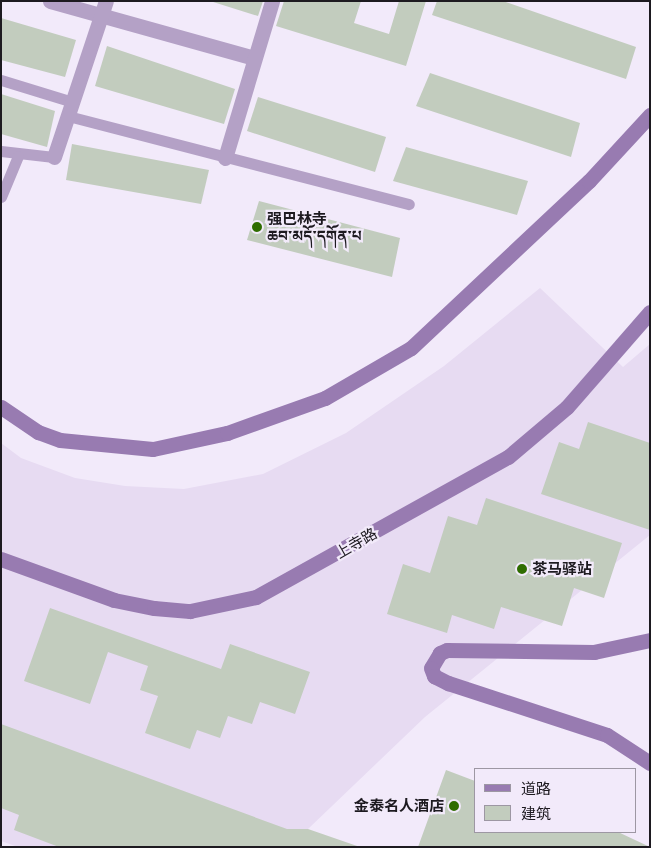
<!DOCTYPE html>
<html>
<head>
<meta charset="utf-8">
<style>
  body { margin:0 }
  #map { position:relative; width:651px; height:848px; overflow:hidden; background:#f2eafa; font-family:Lato,"Noto Sans SC","Noto Serif Tibetan",sans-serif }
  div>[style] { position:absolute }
  .built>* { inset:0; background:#e7dbf2 }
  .building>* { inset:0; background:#c2ccbe }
  .lane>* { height:11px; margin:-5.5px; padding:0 5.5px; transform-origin:5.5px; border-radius:5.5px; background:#b4a1c6 }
  .street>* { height:15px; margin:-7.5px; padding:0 7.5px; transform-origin:7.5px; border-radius:7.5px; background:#b4a1c6 }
  .secondary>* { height:15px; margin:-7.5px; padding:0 7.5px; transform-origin:7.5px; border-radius:7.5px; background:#987bb1 }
  .dots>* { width:14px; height:14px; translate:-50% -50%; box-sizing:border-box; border:2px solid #f2eafa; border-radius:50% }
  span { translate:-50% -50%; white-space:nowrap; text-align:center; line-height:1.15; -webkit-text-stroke:4.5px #f2eafa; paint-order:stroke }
  .poi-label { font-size:15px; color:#1d1a20; font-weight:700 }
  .left { translate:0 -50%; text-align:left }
  .right { translate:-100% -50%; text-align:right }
  .street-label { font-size:15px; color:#1d1a20 }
  .frame { position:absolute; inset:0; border:2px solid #1d1a20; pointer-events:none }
  .legend { position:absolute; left:474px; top:768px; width:162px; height:65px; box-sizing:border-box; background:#f2eafa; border:1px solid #9d97a3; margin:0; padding:6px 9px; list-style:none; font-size:15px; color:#1d1a20 }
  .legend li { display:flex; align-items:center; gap:10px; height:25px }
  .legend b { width:25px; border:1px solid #9d97a3 }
</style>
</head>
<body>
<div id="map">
  <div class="built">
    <div style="clip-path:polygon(540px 288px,623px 367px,650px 344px,650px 535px,425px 717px,308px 829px,287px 829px,281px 847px,18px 847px,1px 841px,1px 443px,21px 458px,75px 478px,125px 486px,184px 489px,263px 474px,346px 433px,444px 366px)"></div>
  </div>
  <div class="building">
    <div style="clip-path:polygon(210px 1px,263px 1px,258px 16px)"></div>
    <div style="clip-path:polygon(284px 1px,361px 1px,354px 23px,389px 34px,399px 1px,426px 1px,406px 66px,276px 26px)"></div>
    <div style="clip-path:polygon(437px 1px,503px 1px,636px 47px,626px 79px,432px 15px)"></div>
    <div style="clip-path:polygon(1px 18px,76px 40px,65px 77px,1px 60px)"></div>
    <div style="clip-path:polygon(107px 46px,235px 89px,224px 124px,95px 86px)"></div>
    <div style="clip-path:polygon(430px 73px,580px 123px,571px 157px,416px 106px)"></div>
    <div style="clip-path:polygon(1px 94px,55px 111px,47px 147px,1px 134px)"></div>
    <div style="clip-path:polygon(258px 97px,386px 137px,375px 172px,247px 131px)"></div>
    <div style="clip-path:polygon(72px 144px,209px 170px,201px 204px,66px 180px)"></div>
    <div style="clip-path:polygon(406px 147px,528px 181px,517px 215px,393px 181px)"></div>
    <div style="clip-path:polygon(259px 201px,400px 238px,392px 277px,247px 240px)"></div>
    <div style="clip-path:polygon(588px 422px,650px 443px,650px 530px,541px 494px,559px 442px,579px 449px)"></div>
    <div style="clip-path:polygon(486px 498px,622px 543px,604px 598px,574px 588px,562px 626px,501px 607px,494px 629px,452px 615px,447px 633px,387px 614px,403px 564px,430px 573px,448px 516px,477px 525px)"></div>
    <div style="clip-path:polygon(50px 608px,221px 669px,230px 644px,310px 672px,295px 714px,260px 702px,252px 724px,228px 716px,220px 738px,197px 730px,190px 749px,145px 733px,158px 696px,140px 690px,148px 666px,108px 652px,90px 704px,24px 681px)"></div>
    <div style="clip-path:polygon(1px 724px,287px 829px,308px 829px,360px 847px,59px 847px,14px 830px,19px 815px,1px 808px)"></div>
    <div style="clip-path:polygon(446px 770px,475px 781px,475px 832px,618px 832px,650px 847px,418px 847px)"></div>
  </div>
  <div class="lane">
    <div style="left:1px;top:80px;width:75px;rotate:17deg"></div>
    <div style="left:68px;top:116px;width:352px;rotate:14.5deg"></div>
    <div style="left:1px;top:151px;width:53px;rotate:6.5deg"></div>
    <div style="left:1px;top:197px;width:44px;rotate:-67.5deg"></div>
  </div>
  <div class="street">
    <div style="left:50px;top:1px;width:212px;rotate:15.6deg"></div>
    <div style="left:54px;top:157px;width:164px;rotate:-71.6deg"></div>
    <div style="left:225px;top:158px;width:164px;rotate:-73.3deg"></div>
  </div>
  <div class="secondary">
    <div style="left:1px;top:407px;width:45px;rotate:34deg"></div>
    <div style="left:38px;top:432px;width:23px;rotate:20deg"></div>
    <div style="left:60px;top:440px;width:93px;rotate:5.5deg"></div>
    <div style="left:153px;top:449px;width:76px;rotate:-12.2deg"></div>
    <div style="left:227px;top:433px;width:104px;rotate:-19.7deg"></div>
    <div style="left:325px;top:398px;width:99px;rotate:-30.2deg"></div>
    <div style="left:411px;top:348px;width:244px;rotate:-43.2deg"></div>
    <div style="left:589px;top:181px;width:90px;rotate:-47.3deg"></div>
    <div style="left:1px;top:559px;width:120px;rotate:19.9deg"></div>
    <div style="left:114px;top:600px;width:41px;rotate:11.3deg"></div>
    <div style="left:154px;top:608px;width:36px;rotate:5deg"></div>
    <div style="left:190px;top:611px;width:67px;rotate:-12deg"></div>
    <div style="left:256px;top:597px;width:288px;rotate:-29.1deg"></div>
    <div style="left:508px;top:457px;width:77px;rotate:-40.3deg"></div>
    <div style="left:567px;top:407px;width:126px;rotate:-48.9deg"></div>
    <div style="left:650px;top:640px;width:57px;rotate:167.9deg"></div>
    <div style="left:594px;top:652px;width:147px;rotate:-179.2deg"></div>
    <div style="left:447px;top:650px;width:8px;rotate:157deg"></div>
    <div style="left:440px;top:653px;width:17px;rotate:121deg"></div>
    <div style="left:431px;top:668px;width:9px;rotate:69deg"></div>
    <div style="left:434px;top:676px;width:16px;rotate:27deg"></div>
    <div style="left:448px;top:683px;width:167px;rotate:18.1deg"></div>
    <div style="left:607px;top:735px;width:51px;rotate:33.1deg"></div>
  </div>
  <div class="dots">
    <div style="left:257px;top:227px;background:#2f6d00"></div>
    <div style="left:522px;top:569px;background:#2f6d00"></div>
    <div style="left:454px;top:806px;background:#2f6d00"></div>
  </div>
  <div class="poi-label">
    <span class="left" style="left:267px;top:227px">强巴林寺<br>ཆབ་མདོ་དགོན་པ</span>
    <span class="left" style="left:532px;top:569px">茶马驿站</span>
    <span class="right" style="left:444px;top:806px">金泰名人酒店</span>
  </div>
  <div class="street-label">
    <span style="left:356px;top:543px;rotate:-30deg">上寺路</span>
  </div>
  <div class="frame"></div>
  <ul class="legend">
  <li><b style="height:6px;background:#987bb1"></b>道路</li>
  <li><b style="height:14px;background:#c2ccbe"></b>建筑</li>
  </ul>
</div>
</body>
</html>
